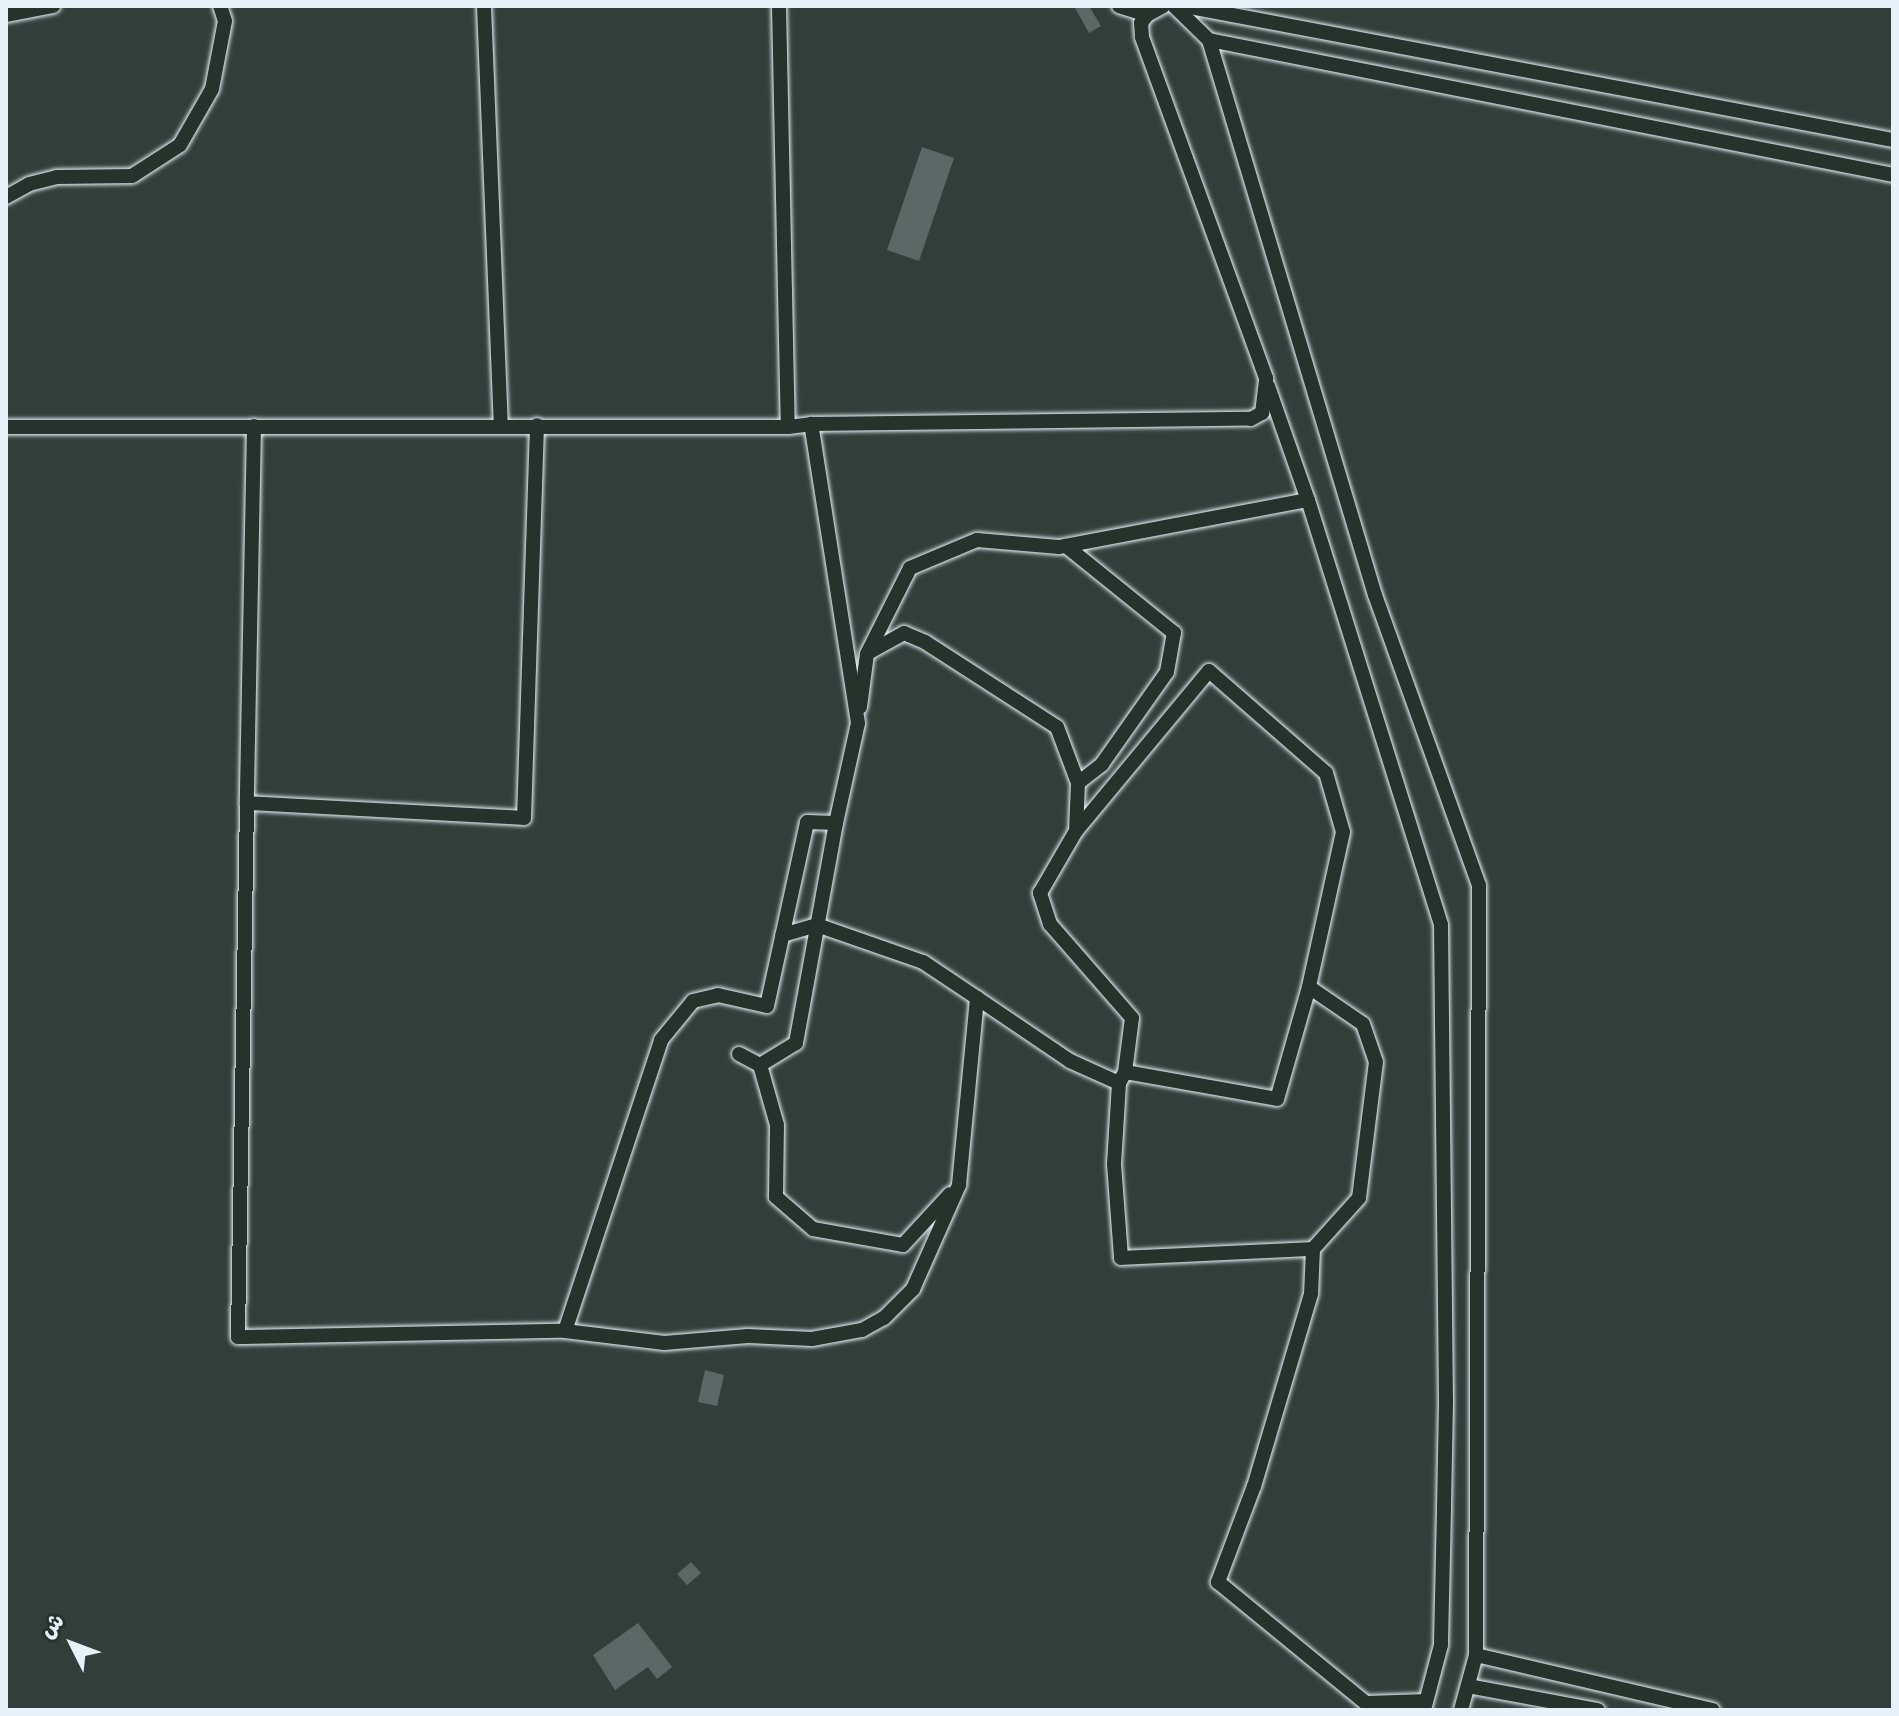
<!DOCTYPE html>
<html>
<head>
<meta charset="utf-8">
<style>
  body { margin:0 }
  #map { position:relative; width:1899px; height:1716px; overflow:hidden; background:#323e39; font-family:Dekko,"Playpen Sans Arabic",sans-serif }
  div>[style] { position:absolute }
  .building>* { inset:0; background:#5c6865 }
  .roads { filter:drop-shadow(0 0 2px #e8f1f8) drop-shadow(0 0 2px #e8f1f8) }
  .minor>* { height:14px; margin:-7px; padding:0 7px; transform-origin:7px; border-radius:7px; background:#26332d }
  span { translate:-50% -50%; white-space:nowrap; text-align:center; line-height:1.15; -webkit-text-stroke:6px #26332d; paint-order:stroke }
  .frame { position:absolute; inset:0; border:8px solid #e8f1f8; pointer-events:none }
  .north { position:absolute; left:32px; top:1604px; width:80px; height:80px; -webkit-text-stroke:6px #26332d; paint-order:stroke; rotate:312deg; font-size:22px; font-weight:700; line-height:32px; text-align:center; color:#e8f1f8 }
  .north::after { content:''; display:block; margin:auto; width:28px; height:36px; background:#e8f1f8; clip-path:polygon(50% 0,100% 100%,50% 72%,0 100%) }
</style>
</head>
<body>
<div id="map">
  <div class="building">
    <div style="clip-path:polygon(1074px 6px,1089px 6px,1101px 26px,1089px 33px)"></div>
    <div style="clip-path:polygon(922px 147px,954px 158px,919px 261px,887px 250px)"></div>
    <div style="clip-path:polygon(705px 1370px,724px 1375px,717px 1406px,698px 1402px)"></div>
    <div style="clip-path:polygon(691px 1562px,701px 1573px,687px 1585px,677px 1574px)"></div>
    <div style="clip-path:polygon(638px 1623px,672px 1667px,657px 1679px,648px 1667px,615px 1690px,593px 1655px)"></div>
  </div>
  <div class="roads">
    <div class="minor">
      <div style="left:484px;top:6px;width:419px;rotate:87.7deg"></div>
      <div style="left:779px;top:6px;width:421px;rotate:88.8deg"></div>
      <div style="left:1119px;top:6px;width:29px;rotate:18deg"></div>
      <div style="left:1174px;top:6px;width:49px;rotate:44.2deg"></div>
      <div style="left:1209px;top:40px;width:579px;rotate:73.35deg"></div>
      <div style="left:1375px;top:595px;width:308px;rotate:70.3deg"></div>
      <div style="left:1479px;top:885px;width:770px;rotate:90.22deg"></div>
      <div style="left:1476px;top:1655px;width:57px;rotate:105.3deg"></div>
      <div style="left:1185px;top:6px;width:721px;rotate:10.72deg"></div>
      <div style="left:6px;top:15px;width:48px;rotate:-10.8deg"></div>
      <div style="left:1209px;top:40px;width:697px;rotate:11.16deg"></div>
      <div style="left:6px;top:197px;width:26px;rotate:-29deg"></div>
      <div style="left:29px;top:184px;width:29px;rotate:-14deg"></div>
      <div style="left:57px;top:177px;width:75px;rotate:-0.8deg"></div>
      <div style="left:132px;top:176px;width:57px;rotate:-32.9deg"></div>
      <div style="left:180px;top:145px;width:64px;rotate:-60.3deg"></div>
      <div style="left:212px;top:89px;width:69px;rotate:-79.2deg"></div>
      <div style="left:225px;top:21px;width:16px;rotate:-108deg"></div>
      <div style="left:1268px;top:386px;width:121px;rotate:70.7deg"></div>
      <div style="left:1308px;top:500px;width:445px;rotate:72.6deg"></div>
      <div style="left:1441px;top:925px;width:478px;rotate:89.4deg"></div>
      <div style="left:1446px;top:1403px;width:107px;rotate:91.1deg"></div>
      <div style="left:1444px;top:1510px;width:135px;rotate:91.3deg"></div>
      <div style="left:1441px;top:1645px;width:67px;rotate:104.7deg"></div>
      <div style="left:254px;top:426px;width:377px;rotate:91.1deg"></div>
      <div style="left:247px;top:803px;width:277px;rotate:3.1deg"></div>
      <div style="left:524px;top:818px;width:393px;rotate:-88.1deg"></div>
      <div style="left:6px;top:427px;width:782px"></div>
      <div style="left:788px;top:427px;width:23px;rotate:-7deg"></div>
      <div style="left:811px;top:424px;width:440px;rotate:-0.7deg"></div>
      <div style="left:1251px;top:419px;width:13px;rotate:-29deg"></div>
      <div style="left:1262px;top:413px;width:35px;rotate:-83deg"></div>
      <div style="left:1266px;top:378px;width:363px;rotate:-110deg"></div>
      <div style="left:1142px;top:37px;width:14px;rotate:-94deg"></div>
      <div style="left:1141px;top:23px;width:10px;rotate:-53deg"></div>
      <div style="left:1147px;top:15px;width:18px;rotate:-29deg"></div>
      <div style="left:868px;top:653px;width:41px;rotate:-29.1deg"></div>
      <div style="left:904px;top:633px;width:23px;rotate:23deg"></div>
      <div style="left:925px;top:642px;width:157px;rotate:32.8deg"></div>
      <div style="left:1057px;top:727px;width:60px;rotate:69.4deg"></div>
      <div style="left:860px;top:707px;width:53px;rotate:-82.5deg"></div>
      <div style="left:867px;top:654px;width:96px;rotate:-63.4deg"></div>
      <div style="left:910px;top:568px;width:73px;rotate:-22.7deg"></div>
      <div style="left:977px;top:540px;width:82px;rotate:4.9deg"></div>
      <div style="left:1059px;top:547px;width:253px;rotate:-10.7deg"></div>
      <div style="left:247px;top:803px;width:534px;rotate:90.97deg"></div>
      <div style="left:238px;top:1337px;width:327px;rotate:-1.1deg"></div>
      <div style="left:565px;top:1331px;width:306px;rotate:-71.7deg"></div>
      <div style="left:661px;top:1040px;width:50px;rotate:-50.6deg"></div>
      <div style="left:693px;top:1001px;width:26px;rotate:-13deg"></div>
      <div style="left:718px;top:995px;width:50px;rotate:12.7deg"></div>
      <div style="left:767px;top:1006px;width:188px;rotate:-77.7deg"></div>
      <div style="left:807px;top:822px;width:29px;rotate:2deg"></div>
      <div style="left:836px;top:823px;width:102px;rotate:-77.6deg"></div>
      <div style="left:858px;top:723px;width:303px;rotate:-98.9deg"></div>
      <div style="left:1076px;top:831px;width:208px;rotate:-50.3deg"></div>
      <div style="left:1209px;top:671px;width:155px;rotate:41.1deg"></div>
      <div style="left:1326px;top:773px;width:61px;rotate:73.9deg"></div>
      <div style="left:1343px;top:832px;width:159px;rotate:102.4deg"></div>
      <div style="left:1309px;top:987px;width:116px;rotate:105.9deg"></div>
      <div style="left:1277px;top:1099px;width:154px;rotate:-169.9deg"></div>
      <div style="left:977px;top:998px;width:112px;rotate:34.1deg"></div>
      <div style="left:1070px;top:1061px;width:54px;rotate:24.2deg"></div>
      <div style="left:1119px;top:1083px;width:13px;rotate:-61deg"></div>
      <div style="left:1125px;top:1072px;width:54px;rotate:-82.6deg"></div>
      <div style="left:1132px;top:1018px;width:125px;rotate:-131.1deg"></div>
      <div style="left:1050px;top:924px;width:33px;rotate:-108deg"></div>
      <div style="left:1040px;top:893px;width:72px;rotate:-59.9deg"></div>
      <div style="left:1076px;top:831px;width:48px;rotate:-87.6deg"></div>
      <div style="left:1078px;top:783px;width:31px;rotate:-38deg"></div>
      <div style="left:1102px;top:764px;width:113px;rotate:-54.8deg"></div>
      <div style="left:1167px;top:672px;width:40px;rotate:-80deg"></div>
      <div style="left:1174px;top:633px;width:139px;rotate:-141.1deg"></div>
      <div style="left:739px;top:1054px;width:24px;rotate:28deg"></div>
      <div style="left:760px;top:1065px;width:42px;rotate:-31.4deg"></div>
      <div style="left:796px;top:1043px;width:224px;rotate:-79.7deg"></div>
      <div style="left:760px;top:1065px;width:62px;rotate:74.2deg"></div>
      <div style="left:777px;top:1125px;width:72px;rotate:90.8deg"></div>
      <div style="left:776px;top:1197px;width:49px;rotate:40.9deg"></div>
      <div style="left:813px;top:1229px;width:91px;rotate:10.1deg"></div>
      <div style="left:903px;top:1245px;width:69px;rotate:-47.3deg"></div>
      <div style="left:1119px;top:1083px;width:81px;rotate:93.5deg"></div>
      <div style="left:1114px;top:1164px;width:94px;rotate:85.7deg"></div>
      <div style="left:1121px;top:1258px;width:192px;rotate:-2.7deg"></div>
      <div style="left:1313px;top:1249px;width:69px;rotate:-48deg"></div>
      <div style="left:1359px;top:1198px;width:137px;rotate:-82.9deg"></div>
      <div style="left:1376px;top:1062px;width:40px;rotate:-108.9deg"></div>
      <div style="left:1363px;top:1024px;width:65px;rotate:-145.6deg"></div>
      <div style="left:1313px;top:1249px;width:45px;rotate:92.5deg"></div>
      <div style="left:1311px;top:1294px;width:200px;rotate:106.5deg"></div>
      <div style="left:1254px;top:1486px;width:103px;rotate:110.6deg"></div>
      <div style="left:1218px;top:1582px;width:191px;rotate:39.3deg"></div>
      <div style="left:1366px;top:1703px;width:60px;rotate:-1.9deg"></div>
      <div style="left:565px;top:1331px;width:100px;rotate:6.9deg"></div>
      <div style="left:664px;top:1343px;width:84px;rotate:-4.8deg"></div>
      <div style="left:748px;top:1336px;width:64px;rotate:2.7deg"></div>
      <div style="left:812px;top:1339px;width:51px;rotate:-10.2deg"></div>
      <div style="left:862px;top:1330px;width:25px;rotate:-29deg"></div>
      <div style="left:884px;top:1318px;width:41px;rotate:-45deg"></div>
      <div style="left:913px;top:1289px;width:114px;rotate:-66.1deg"></div>
      <div style="left:959px;top:1185px;width:188px;rotate:-84.5deg"></div>
      <div style="left:977px;top:998px;width:65px;rotate:-146.3deg"></div>
      <div style="left:923px;top:962px;width:112px;rotate:-160.8deg"></div>
      <div style="left:817px;top:925px;width:36px;rotate:164deg"></div>
      <div style="left:1476px;top:1655px;width:243px;rotate:13.1deg"></div>
      <div style="left:1468px;top:1686px;width:132px;rotate:10.5deg"></div>
    </div>
  </div>
  <div class="frame"></div>
  <div class="north">ش</div>
</div>
</body>
</html>
